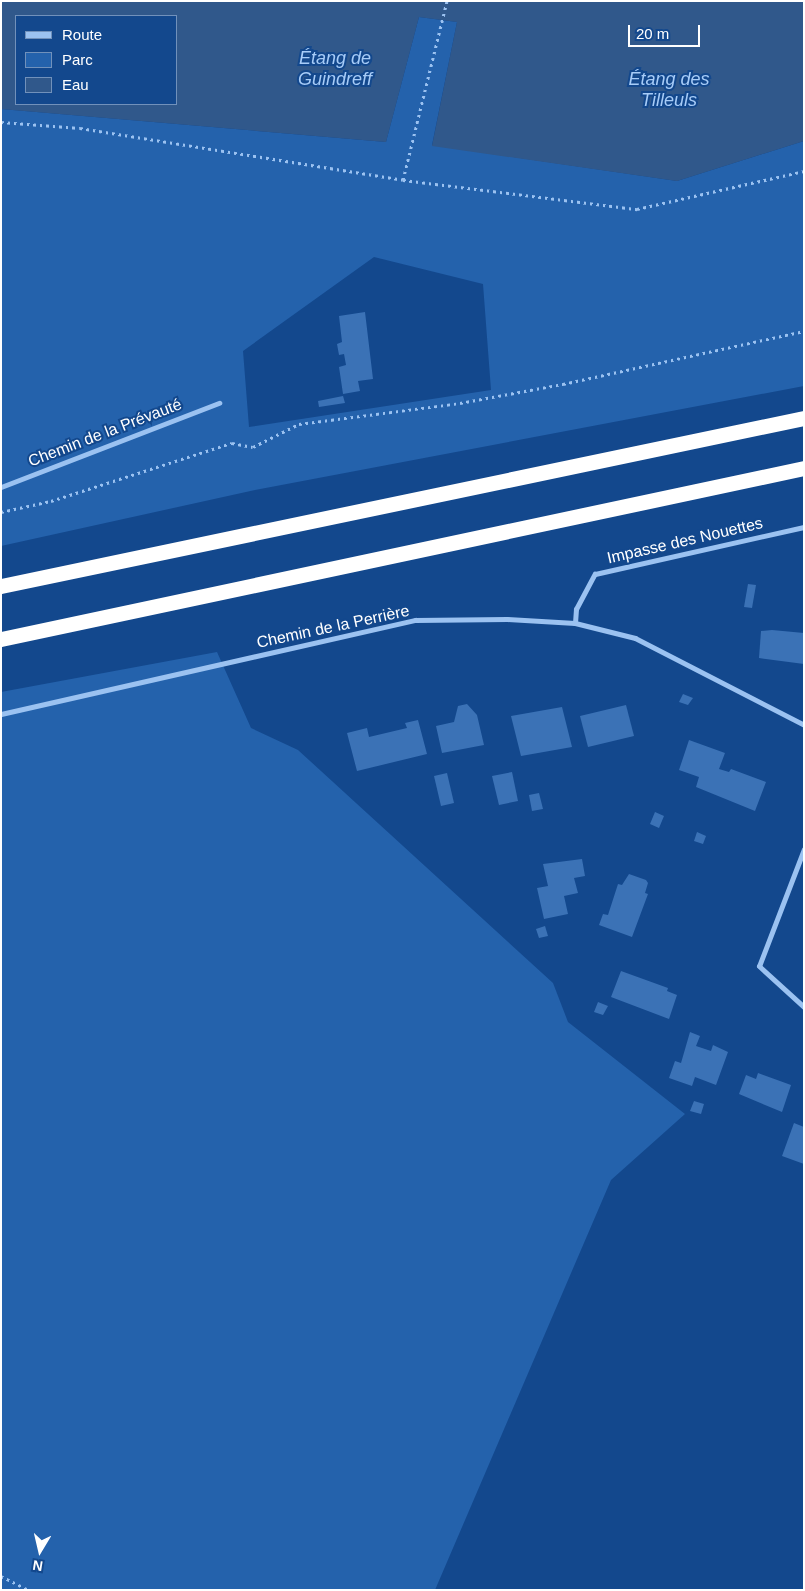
<!DOCTYPE html>
<html>
<head>
<meta charset="utf-8">
<style>
  body { margin:0 }
  #map { position:relative; width:805px; height:1591px; overflow:hidden; background:#13488d; font-family:Helvetica,sans-serif }
  div>[style] { position:absolute }
  .green>* { inset:0; background:#2462ac }
  .water>* { inset:0; background:#30588b }
  .building>* { inset:0; background:#3b72b6 }
  .path>* { height:3px; margin-top:-1.5px; transform-origin:0; background:repeating-linear-gradient(90deg,#9bc2f1 0 2.5px,transparent 0 6.5px) }
  .street>* { height:5px; margin:-2.5px; padding:0 2.5px; transform-origin:2.5px; border-radius:2.5px; background:#9bc2f1 }
  .highway>* { height:15px; margin:-7.5px; padding:0 7.5px; transform-origin:7.5px; border-radius:7.5px; background:#fff }
  span { translate:-50% -50%; white-space:nowrap; text-align:center; line-height:1.15; -webkit-text-stroke:4px #13488d; paint-order:stroke }
  .street-label { font-size:16px; color:#fff }
  .water-label { font-size:18px; color:#a7ccf8; font-style:italic }
  .frame { position:absolute; inset:0; border:2px solid #fff; pointer-events:none }
  .legend { position:absolute; left:15px; top:15px; width:162px; height:90px; box-sizing:border-box; background:#13488d; border:1px solid #7191bb; margin:0; padding:6px 9px; list-style:none; font-size:15px; color:#fff }
  .legend li { display:flex; align-items:center; gap:10px; height:25px }
  .legend b { width:25px; border:1px solid #7191bb }
  .north { position:absolute; left:15px; top:1526px; width:50px; height:50px; -webkit-text-stroke:4px #13488d; paint-order:stroke; rotate:189deg; font-size:14px; font-weight:700; line-height:20px; text-align:center; color:#fff }
  .north::after { content:''; display:block; margin:auto; width:18px; height:22px; background:#fff; clip-path:polygon(50% 0,100% 100%,50% 72%,0 100%) }
  .scale { position:absolute; left:628px; top:25px; width:72px; height:22px; box-sizing:border-box; border:2px solid #fff; border-top:0; padding-left:6px; font-size:15px; line-height:18px; white-space:nowrap; color:#fff; -webkit-text-stroke:4px #13488d; paint-order:stroke }
</style>
</head>
<body>
<div id="map">
  <div class="green">
    <div style="clip-path:polygon(evenodd,419px 17px,457px 22px,432px 145px,677px 181px,804px 141px,804px 386px,255px 490px,1px 546px,1px 109px,386px 142px,419px 17px,374px 257px,483px 284px,491px 390px,249px 427px,243px 351px,374px 257px)"></div>
    <div style="clip-path:polygon(217px 652px,251px 728px,298px 750px,553px 983px,568px 1022px,685px 1114px,611px 1180px,435px 1590px,1px 1590px,1px 692px)"></div>
  </div>
  <div class="water">
    <div style="clip-path:polygon(evenodd,1px 1px,804px 1px,804px 141px,677px 181px,432px 146px,457px 22px,419px 17px,386px 142px,1px 109px,1px 1px,16px 16px,176px 16px,176px 104px,16px 104px,16px 16px)"></div>
  </div>
  <div class="building">
    <div style="clip-path:polygon(365px 312px,373px 379px,358px 381px,360px 391px,343px 394px,339px 367px,346px 365px,344px 354px,339px 355px,337px 344px,342px 342px,339px 316px)"></div>
    <div style="clip-path:polygon(343px 396px,345px 403px,319px 407px,318px 401px)"></div>
    <div style="clip-path:polygon(748px 584px,756px 585px,752px 608px,744px 607px)"></div>
    <div style="clip-path:polygon(772px 630px,804px 633px,804px 664px,759px 658px,761px 631px)"></div>
    <div style="clip-path:polygon(683px 694px,693px 698px,688px 705px,679px 702px)"></div>
    <div style="clip-path:polygon(467px 704px,477px 715px,484px 745px,442px 753px,436px 726px,454px 722px,458px 706px)"></div>
    <div style="clip-path:polygon(626px 705px,634px 736px,588px 747px,580px 716px)"></div>
    <div style="clip-path:polygon(562px 707px,572px 747px,521px 756px,511px 716px)"></div>
    <div style="clip-path:polygon(418px 720px,427px 754px,357px 771px,347px 733px,367px 728px,369px 737px,407px 728px,405px 723px)"></div>
    <div style="clip-path:polygon(689px 740px,725px 753px,719px 769px,729px 772px,731px 769px,766px 782px,755px 811px,696px 787px,699px 777px,679px 770px)"></div>
    <div style="clip-path:polygon(512px 772px,518px 801px,499px 805px,492px 776px)"></div>
    <div style="clip-path:polygon(447px 773px,454px 803px,441px 806px,434px 776px)"></div>
    <div style="clip-path:polygon(539px 793px,543px 809px,532px 811px,529px 795px)"></div>
    <div style="clip-path:polygon(655px 812px,664px 816px,659px 828px,650px 824px)"></div>
    <div style="clip-path:polygon(697px 832px,706px 836px,703px 844px,694px 841px)"></div>
    <div style="clip-path:polygon(582px 859px,585px 876px,574px 878px,578px 893px,564px 896px,568px 914px,544px 919px,537px 888px,548px 886px,543px 864px)"></div>
    <div style="clip-path:polygon(629px 874px,646px 880px,648px 883px,645px 893px,648px 894px,632px 937px,599px 925px,603px 914px,608px 915px,618px 884px,622px 885px)"></div>
    <div style="clip-path:polygon(545px 926px,548px 936px,539px 938px,536px 929px)"></div>
    <div style="clip-path:polygon(621px 971px,668px 988px,667px 991px,677px 995px,669px 1019px,611px 997px)"></div>
    <div style="clip-path:polygon(598px 1002px,608px 1006px,603px 1015px,594px 1012px)"></div>
    <div style="clip-path:polygon(690px 1032px,700px 1036px,696px 1046px,711px 1051px,713px 1045px,728px 1052px,716px 1085px,695px 1077px,692px 1086px,669px 1078px,675px 1061px,681px 1063px)"></div>
    <div style="clip-path:polygon(758px 1073px,791px 1085px,782px 1112px,739px 1094px,746px 1075px,756px 1079px)"></div>
    <div style="clip-path:polygon(694px 1101px,704px 1104px,701px 1114px,690px 1111px)"></div>
    <div style="clip-path:polygon(794px 1123px,804px 1127px,804px 1164px,782px 1156px)"></div>
  </div>
  <div class="path">
    <div style="left:1px;top:122px;width:79px;rotate:4.3deg"></div>
    <div style="left:80px;top:128px;width:327px;rotate:9.1deg"></div>
    <div style="left:403px;top:180px;width:236px;rotate:7.1deg"></div>
    <div style="left:637px;top:209px;width:171px;rotate:-12.8deg"></div>
    <div style="left:403px;top:180px;width:184px;rotate:-76.2deg"></div>
    <div style="left:1px;top:512px;width:51px;rotate:-12.4deg"></div>
    <div style="left:51px;top:501px;width:190px;rotate:-17.8deg"></div>
    <div style="left:232px;top:443px;width:21px;rotate:11deg"></div>
    <div style="left:253px;top:447px;width:51px;rotate:-26.6deg"></div>
    <div style="left:299px;top:424px;width:162px;rotate:-7.4deg"></div>
    <div style="left:460px;top:403px;width:105px;rotate:-10.5deg"></div>
    <div style="left:563px;top:384px;width:247px;rotate:-12.4deg"></div>
    <div style="left:1px;top:1576px;width:30px;rotate:27deg"></div>
  </div>
  <div class="street">
    <div style="left:1px;top:487px;width:234px;rotate:-21.1deg"></div>
    <div style="left:575px;top:623px;width:14px;rotate:-86deg"></div>
    <div style="left:576px;top:609px;width:40px;rotate:-62deg"></div>
    <div style="left:595px;top:574px;width:214px;rotate:-12.7deg"></div>
    <div style="left:1px;top:714px;width:425px;rotate:-12.8deg"></div>
    <div style="left:415px;top:620px;width:92px;rotate:-0.6deg"></div>
    <div style="left:507px;top:619px;width:68px;rotate:3.4deg"></div>
    <div style="left:575px;top:623px;width:62px;rotate:14deg"></div>
    <div style="left:635px;top:638px;width:190px;rotate:27.2deg"></div>
    <div style="left:804px;top:849px;width:125px;rotate:111deg"></div>
    <div style="left:759px;top:966px;width:61px;rotate:42.3deg"></div>
  </div>
  <div class="highway">
    <div style="left:1px;top:586px;width:820px;rotate:-11.82deg"></div>
    <div style="left:1px;top:639px;width:821px;rotate:-12.02deg"></div>
  </div>
  <div class="street-label">
    <span style="left:105px;top:433px;rotate:-21deg">Chemin de la Prévauté</span>
    <span style="left:685px;top:541px;rotate:-13deg">Impasse des Nouettes</span>
    <span style="left:333px;top:627px;rotate:-12deg">Chemin de la Perrière</span>
  </div>
  <div class="water-label">
    <span style="left:335px;top:69px">Étang de<br>Guindreff</span>
    <span style="left:669px;top:90px">Étang des<br>Tilleuls</span>
  </div>
  <div class="frame"></div>
  <ul class="legend">
  <li><b style="height:6px;background:#9bc2f1"></b>Route</li>
  <li><b style="height:14px;background:#2462ac"></b>Parc</li>
  <li><b style="height:14px;background:#30588b"></b>Eau</li>
  </ul>
  <div class="north">N</div>
  <div class="scale">20 m</div>
</div>
</body>
</html>
